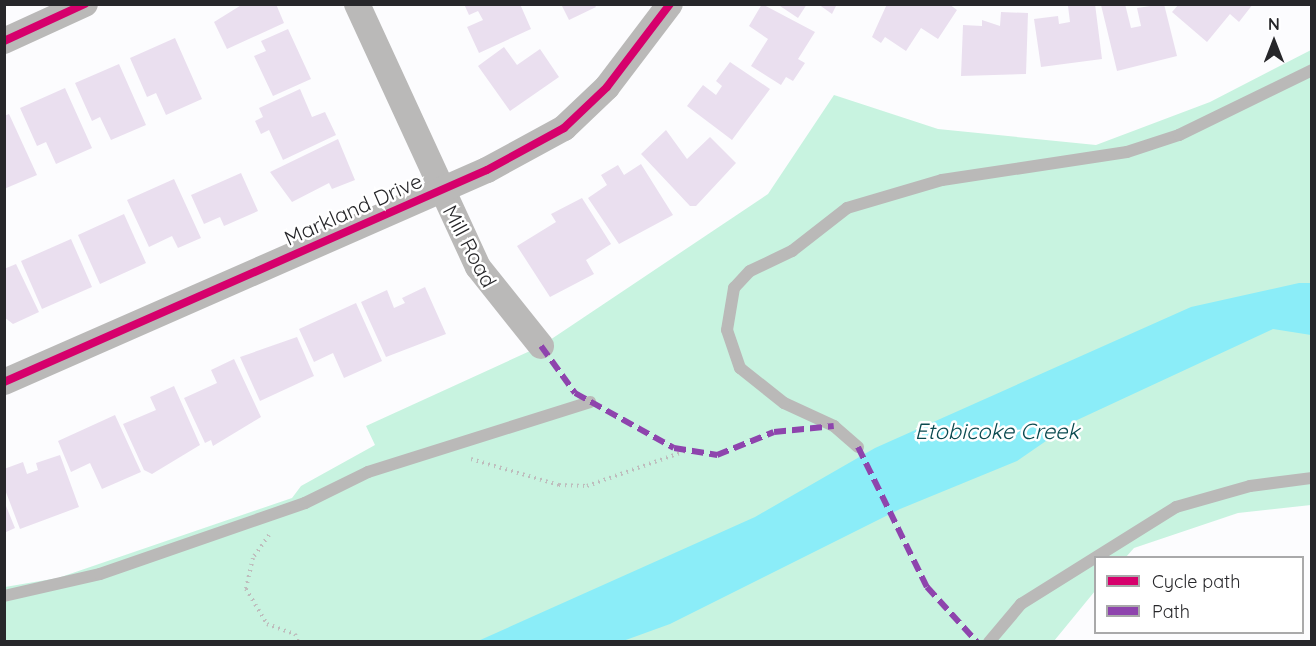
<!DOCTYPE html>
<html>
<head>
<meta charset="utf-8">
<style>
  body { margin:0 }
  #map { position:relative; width:1316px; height:646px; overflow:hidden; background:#fcfcfe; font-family:Quicksand,sans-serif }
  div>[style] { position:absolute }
  .green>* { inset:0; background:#c8f3e0 }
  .water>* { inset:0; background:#8bedf8 }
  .building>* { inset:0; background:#eadfef }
  .path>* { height:4px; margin-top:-2px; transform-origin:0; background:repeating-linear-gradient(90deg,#bebdbd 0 1.5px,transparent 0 6px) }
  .service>* { height:12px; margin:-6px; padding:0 6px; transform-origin:6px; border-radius:6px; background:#bab9b8 }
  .minor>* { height:26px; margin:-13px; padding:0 13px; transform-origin:13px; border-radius:13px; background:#bab9b8 }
  .quiet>* { height:6px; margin-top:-3px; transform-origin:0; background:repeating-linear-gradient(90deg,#8e44ad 0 12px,transparent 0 18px) }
  .cycleway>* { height:8px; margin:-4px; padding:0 4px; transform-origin:4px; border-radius:4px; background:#d6006c }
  span { translate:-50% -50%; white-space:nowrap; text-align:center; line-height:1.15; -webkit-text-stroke:5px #fff; paint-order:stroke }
  .street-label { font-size:21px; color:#27272a }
  .water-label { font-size:22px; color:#0a4a50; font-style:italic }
  .frame { position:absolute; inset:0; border:6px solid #27272a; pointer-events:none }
  .legend { position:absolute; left:1094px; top:556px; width:210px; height:78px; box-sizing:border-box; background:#fff; border:2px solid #a9a9aa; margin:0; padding:8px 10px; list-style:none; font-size:18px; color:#27272a }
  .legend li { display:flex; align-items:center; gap:12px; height:30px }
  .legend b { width:30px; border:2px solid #a9a9aa }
  .north { position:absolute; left:1244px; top:12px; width:60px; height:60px; -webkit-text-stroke:4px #fff; paint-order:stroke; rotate:0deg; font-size:16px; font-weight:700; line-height:24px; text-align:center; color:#27272a }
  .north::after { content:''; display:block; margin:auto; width:21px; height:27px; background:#27272a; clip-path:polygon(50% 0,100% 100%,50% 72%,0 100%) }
</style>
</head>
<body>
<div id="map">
  <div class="green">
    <div style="clip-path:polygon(1311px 50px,1311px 505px,1238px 513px,1134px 548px,1126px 557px,1096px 558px,1095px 591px,1054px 641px,5px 642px,5px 587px,58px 578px,292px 498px,301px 486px,375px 445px,366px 426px,541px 346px,768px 194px,834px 95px,938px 129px,1096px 145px,1210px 102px)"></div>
  </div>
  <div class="water">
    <div style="clip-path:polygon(1299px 283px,1311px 283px,1311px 335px,1273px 329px,1075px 421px,1017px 461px,900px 509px,670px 624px,623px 641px,478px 641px,755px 517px,875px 448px,1191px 307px)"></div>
  </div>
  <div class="building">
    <div style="clip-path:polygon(243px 4px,276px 4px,284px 23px,227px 49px,214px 22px)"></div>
    <div style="clip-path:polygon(464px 4px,520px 4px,531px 29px,479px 53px,467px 27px,483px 20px,478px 11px,469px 15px)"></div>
    <div style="clip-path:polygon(561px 4px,594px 4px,596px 7px,569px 20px)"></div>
    <div style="clip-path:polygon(762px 4px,815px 32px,798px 59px,805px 63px,793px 81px,786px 77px,781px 85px,751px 66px,768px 39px,749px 26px)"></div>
    <div style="clip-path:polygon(777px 4px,807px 4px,798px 18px)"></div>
    <div style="clip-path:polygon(818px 4px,837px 4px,832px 14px)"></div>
    <div style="clip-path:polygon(887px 4px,949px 4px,957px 10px,938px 39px,921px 28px,906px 51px,885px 37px,881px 43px,872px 37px)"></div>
    <div style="clip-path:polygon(1082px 4px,1095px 4px,1102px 59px,1041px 67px,1034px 19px,1058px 16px,1059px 24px,1070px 22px,1068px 6px)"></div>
    <div style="clip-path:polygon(1125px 4px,1131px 28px,1141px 26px,1137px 8px,1164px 4px,1177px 56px,1117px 71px,1101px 5px)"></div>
    <div style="clip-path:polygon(1179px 4px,1253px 4px,1239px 22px,1230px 14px,1207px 42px,1172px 12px)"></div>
    <div style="clip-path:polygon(1001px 12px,1028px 13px,1026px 74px,961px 76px,963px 25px,982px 26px,982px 20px,1000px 26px)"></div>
    <div style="clip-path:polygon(288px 29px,311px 79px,273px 96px,254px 56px,266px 51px,261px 41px)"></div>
    <div style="clip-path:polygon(175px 38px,202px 99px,166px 115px,156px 93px,147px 97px,130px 58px)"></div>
    <div style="clip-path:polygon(504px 47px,517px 65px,540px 49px,559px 77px,510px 111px,478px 66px)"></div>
    <div style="clip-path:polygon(730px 62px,770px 89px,732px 140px,687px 106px,703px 85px,716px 95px,722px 86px,716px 81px)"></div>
    <div style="clip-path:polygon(119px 64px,146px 125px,111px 140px,100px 117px,92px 121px,75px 83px)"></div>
    <div style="clip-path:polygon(65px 88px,92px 148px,56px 164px,46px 142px,37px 146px,20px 108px)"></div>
    <div style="clip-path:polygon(300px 89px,312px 117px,325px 112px,336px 135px,283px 160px,269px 130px,261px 134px,255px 121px,263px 117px,259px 108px)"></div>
    <div style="clip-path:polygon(9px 114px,37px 175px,4px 189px,4px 116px)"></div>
    <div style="clip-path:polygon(666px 130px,687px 159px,710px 137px,736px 163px,696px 206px,690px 206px,641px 154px)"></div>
    <div style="clip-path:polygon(338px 139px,355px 180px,332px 189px,329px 183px,292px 202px,270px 172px)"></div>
    <div style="clip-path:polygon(641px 164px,673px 215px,619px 244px,588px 198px,607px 185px,601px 175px,618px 165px,624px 175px)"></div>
    <div style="clip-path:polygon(241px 173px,258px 211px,224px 226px,220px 217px,204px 224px,191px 195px)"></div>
    <div style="clip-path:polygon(174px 179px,201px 238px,178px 248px,172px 236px,149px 247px,127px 200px)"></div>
    <div style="clip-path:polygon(582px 198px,611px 244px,586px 260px,594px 274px,550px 297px,517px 246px,556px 222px,551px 214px)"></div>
    <div style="clip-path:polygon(124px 214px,146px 263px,100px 284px,78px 235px)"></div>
    <div style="clip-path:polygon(71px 239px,92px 287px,42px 309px,21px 261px)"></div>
    <div style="clip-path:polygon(16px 264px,39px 312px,13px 324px,4px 317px,4px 269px)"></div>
    <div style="clip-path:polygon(425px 287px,446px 334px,386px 357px,361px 302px,387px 290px,394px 308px,405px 303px,402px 298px)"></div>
    <div style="clip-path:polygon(356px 303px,382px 361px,344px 378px,333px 353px,314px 362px,299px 329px)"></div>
    <div style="clip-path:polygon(297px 337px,314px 376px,260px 401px,240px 357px)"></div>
    <div style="clip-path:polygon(234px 359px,261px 417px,213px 446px,211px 440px,205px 443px,184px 398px,217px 383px,211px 370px)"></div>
    <div style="clip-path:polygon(174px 386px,200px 445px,152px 474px,144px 470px,123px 424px,156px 410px,150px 397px)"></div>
    <div style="clip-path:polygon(115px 415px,141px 472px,102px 489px,90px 463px,71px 472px,58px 441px)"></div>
    <div style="clip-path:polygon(60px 455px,79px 507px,20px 529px,4px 487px,4px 469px,23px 462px,27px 474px,38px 470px,36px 463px)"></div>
    <div style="clip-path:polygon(4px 501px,15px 528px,4px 533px)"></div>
  </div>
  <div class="path">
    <div style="left:471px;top:459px;width:92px;rotate:16.5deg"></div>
    <div style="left:559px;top:485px;width:28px;rotate:2deg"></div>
    <div style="left:587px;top:486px;width:107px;rotate:-19.6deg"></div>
    <div style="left:269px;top:535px;width:28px;rotate:125deg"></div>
    <div style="left:253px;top:558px;width:32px;rotate:103deg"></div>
    <div style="left:246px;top:589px;width:41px;rotate:59deg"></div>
    <div style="left:267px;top:624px;width:30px;rotate:20deg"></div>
    <div style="left:295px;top:634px;width:9px;rotate:69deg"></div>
  </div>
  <div class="service">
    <div style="left:858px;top:447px;width:32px;rotate:-139deg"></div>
    <div style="left:834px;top:426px;width:55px;rotate:-155.3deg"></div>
    <div style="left:784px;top:403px;width:56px;rotate:-141.5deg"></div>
    <div style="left:740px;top:368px;width:40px;rotate:-108.9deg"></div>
    <div style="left:727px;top:330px;width:43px;rotate:-80.5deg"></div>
    <div style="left:734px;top:288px;width:23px;rotate:-47deg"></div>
    <div style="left:750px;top:271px;width:47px;rotate:-25.5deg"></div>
    <div style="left:792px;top:251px;width:70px;rotate:-38deg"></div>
    <div style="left:847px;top:208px;width:99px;rotate:-16.4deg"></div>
    <div style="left:942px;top:180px;width:187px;rotate:-8.6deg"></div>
    <div style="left:1127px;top:152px;width:55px;rotate:-18.1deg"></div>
    <div style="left:1179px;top:135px;width:148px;rotate:-26deg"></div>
    <div style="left:4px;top:596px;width:98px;rotate:-12.9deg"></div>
    <div style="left:100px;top:574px;width:217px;rotate:-19.1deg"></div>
    <div style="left:305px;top:503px;width:70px;rotate:-26.2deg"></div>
    <div style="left:368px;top:472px;width:233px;rotate:-17.5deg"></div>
    <div style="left:989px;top:642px;width:50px;rotate:-49.9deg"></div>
    <div style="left:1021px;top:604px;width:183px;rotate:-32deg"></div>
    <div style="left:1176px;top:507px;width:77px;rotate:-15.8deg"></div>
    <div style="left:1250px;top:486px;width:63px;rotate:-7.4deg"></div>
  </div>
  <div class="minor">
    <div style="left:357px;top:4px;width:289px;rotate:65.3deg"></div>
    <div style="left:478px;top:267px;width:101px;rotate:51.4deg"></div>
    <div style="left:4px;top:41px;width:89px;rotate:-24.6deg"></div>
    <div style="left:4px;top:382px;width:527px;rotate:-23.7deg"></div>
    <div style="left:487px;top:170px;width:88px;rotate:-28.6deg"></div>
    <div style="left:564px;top:128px;width:59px;rotate:-43.6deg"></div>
    <div style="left:607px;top:87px;width:104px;rotate:-52.8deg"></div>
  </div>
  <div class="quiet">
    <div style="left:541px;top:346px;width:58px;rotate:54.1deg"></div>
    <div style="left:575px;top:393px;width:113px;rotate:29.1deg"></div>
    <div style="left:674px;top:448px;width:44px;rotate:9.2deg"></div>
    <div style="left:717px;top:455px;width:61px;rotate:-22deg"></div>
    <div style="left:774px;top:432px;width:60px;rotate:-5.7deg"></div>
    <div style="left:858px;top:447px;width:156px;rotate:63.8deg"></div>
    <div style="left:927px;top:587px;width:74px;rotate:47.7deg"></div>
  </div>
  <div class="cycleway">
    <div style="left:4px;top:41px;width:89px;rotate:-24.6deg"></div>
    <div style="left:4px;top:382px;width:527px;rotate:-23.7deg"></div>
    <div style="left:487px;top:170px;width:88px;rotate:-28.6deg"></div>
    <div style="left:564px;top:128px;width:59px;rotate:-43.6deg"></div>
    <div style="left:607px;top:87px;width:104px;rotate:-52.8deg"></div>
  </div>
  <div class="street-label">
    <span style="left:353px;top:209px;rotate:-24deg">Markland Drive</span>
    <span style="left:470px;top:246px;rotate:62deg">Mill Road</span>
  </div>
  <div class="water-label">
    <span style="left:997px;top:432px">Etobicoke Creek</span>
  </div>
  <div class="frame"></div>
  <ul class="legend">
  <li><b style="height:8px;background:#d6006c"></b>Cycle path</li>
  <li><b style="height:8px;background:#8e44ad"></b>Path</li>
  </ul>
  <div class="north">N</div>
</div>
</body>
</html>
